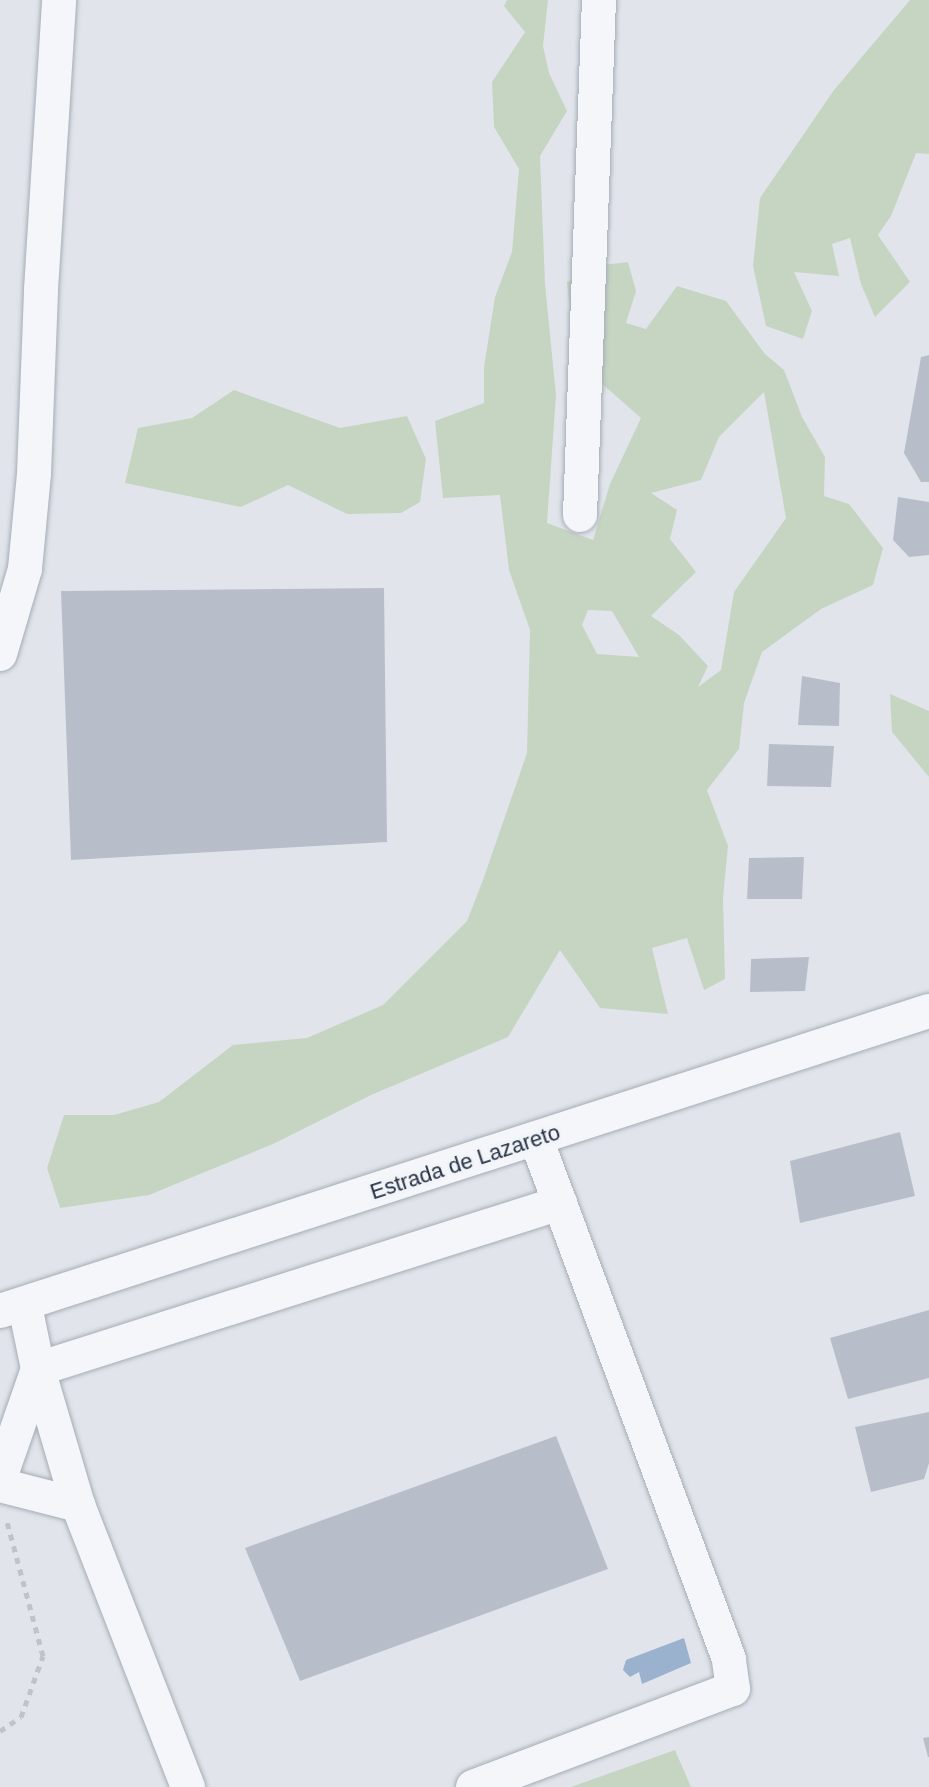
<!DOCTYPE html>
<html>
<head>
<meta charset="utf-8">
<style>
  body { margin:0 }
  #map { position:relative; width:929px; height:1787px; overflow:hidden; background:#e1e5eb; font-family:Helvetica,sans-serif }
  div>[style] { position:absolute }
  .green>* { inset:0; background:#c6d5c2 }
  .water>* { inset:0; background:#9ab2cd }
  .building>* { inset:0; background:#b8bec9 }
  .path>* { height:5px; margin-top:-2.5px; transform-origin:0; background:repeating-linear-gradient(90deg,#bfc3ca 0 6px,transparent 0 12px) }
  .roads { filter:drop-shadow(0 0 2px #a6acb6) drop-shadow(0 0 2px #a6acb6) }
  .minor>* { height:34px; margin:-17px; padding:0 17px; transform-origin:17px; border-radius:17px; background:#f4f6f9 }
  span { translate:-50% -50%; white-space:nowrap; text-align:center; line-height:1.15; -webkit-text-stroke:6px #f1f4f8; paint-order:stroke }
  .street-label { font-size:22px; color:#283244 }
</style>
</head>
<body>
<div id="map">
  <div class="green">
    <div style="clip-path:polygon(evenodd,507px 0,548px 0,543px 46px,549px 73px,567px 111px,540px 156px,545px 284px,556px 395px,547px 523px,593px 540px,610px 484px,641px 418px,600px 382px,573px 338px,567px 282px,603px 265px,628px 262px,636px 291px,626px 323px,646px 329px,677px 286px,726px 301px,765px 354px,784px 370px,802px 417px,825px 457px,824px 496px,849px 504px,883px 548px,873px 585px,821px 609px,762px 652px,744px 703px,739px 749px,707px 790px,728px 846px,723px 898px,725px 979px,704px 990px,687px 938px,652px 948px,668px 1014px,600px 1008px,560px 950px,508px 1037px,371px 1095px,273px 1144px,149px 1195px,60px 1208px,47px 1168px,64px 1115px,114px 1115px,159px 1102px,233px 1045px,307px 1038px,383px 1005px,467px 921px,483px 880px,527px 753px,530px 630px,509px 570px,500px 495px,443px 498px,435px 421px,484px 403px,484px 367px,495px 297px,512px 252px,519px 169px,494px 127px,492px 82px,525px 32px,504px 6px,507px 0,764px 392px,786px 518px,734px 592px,721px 670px,698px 687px,708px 666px,679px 635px,651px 616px,696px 572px,670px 539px,677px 510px,651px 493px,701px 480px,719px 437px,764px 392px,507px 0,588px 610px,612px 611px,639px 657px,597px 654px,582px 625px,588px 610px)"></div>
    <div style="clip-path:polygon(910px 0,929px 0,929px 154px,916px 153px,891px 216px,878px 235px,910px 282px,875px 317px,861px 284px,850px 238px,832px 244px,839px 276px,794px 272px,812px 311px,803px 339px,766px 326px,753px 266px,760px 198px,834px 90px)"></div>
    <div style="clip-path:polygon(234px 390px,340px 428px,407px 416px,426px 459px,420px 502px,401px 513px,347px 514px,288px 485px,241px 507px,125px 483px,138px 428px,192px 418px)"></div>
    <div style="clip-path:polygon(890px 694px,929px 711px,929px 777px,892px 732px)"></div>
    <div style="clip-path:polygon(675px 1750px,691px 1787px,571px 1787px)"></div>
  </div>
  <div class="water">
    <div style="clip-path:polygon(684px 1638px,691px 1663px,642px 1684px,639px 1672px,630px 1677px,623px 1670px,626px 1660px)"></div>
  </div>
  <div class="building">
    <div style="clip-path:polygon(929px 355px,929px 482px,921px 482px,904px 453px,921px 357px)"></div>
    <div style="clip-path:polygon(898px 497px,929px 502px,929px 555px,909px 557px,893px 540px)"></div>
    <div style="clip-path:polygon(384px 588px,387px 842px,71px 860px,61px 591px)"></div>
    <div style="clip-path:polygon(802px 676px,840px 683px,839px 726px,798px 725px)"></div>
    <div style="clip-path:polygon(769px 744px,834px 746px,831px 787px,767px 786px)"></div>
    <div style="clip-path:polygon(804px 857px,802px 899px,747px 899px,749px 858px)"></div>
    <div style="clip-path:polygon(809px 957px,805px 991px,750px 992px,751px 959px)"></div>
    <div style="clip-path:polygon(900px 1132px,915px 1196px,800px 1223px,790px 1161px)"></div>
    <div style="clip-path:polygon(929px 1310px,929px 1378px,848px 1399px,830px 1338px)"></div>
    <div style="clip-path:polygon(929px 1412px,929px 1463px,924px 1479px,871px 1492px,855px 1427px)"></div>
    <div style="clip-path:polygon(556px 1436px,608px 1569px,300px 1681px,245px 1548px)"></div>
    <div style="clip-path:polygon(929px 1737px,929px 1757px,928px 1757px,923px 1738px)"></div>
  </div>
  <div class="path">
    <div style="left:0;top:1731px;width:25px;rotate:-34deg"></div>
    <div style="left:21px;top:1717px;width:65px;rotate:-70.2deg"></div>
    <div style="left:43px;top:1656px;width:143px;rotate:-105deg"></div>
  </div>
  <div class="roads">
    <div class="minor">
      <div style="left:580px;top:515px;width:515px;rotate:-87.89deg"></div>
      <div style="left:0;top:654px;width:89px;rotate:-73.6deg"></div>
      <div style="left:25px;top:569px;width:95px;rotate:-84.6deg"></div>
      <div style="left:34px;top:474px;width:185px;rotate:-87.8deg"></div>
      <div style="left:41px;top:289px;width:290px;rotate:-86.4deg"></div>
      <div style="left:25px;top:1306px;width:64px;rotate:78.3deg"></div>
      <div style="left:38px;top:1369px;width:548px;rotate:-17.64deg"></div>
      <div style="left:0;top:1311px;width:976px;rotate:-17.9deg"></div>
      <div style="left:0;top:1478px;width:115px;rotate:-70.8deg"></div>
      <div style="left:0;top:1485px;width:81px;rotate:14.4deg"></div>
      <div style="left:78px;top:1505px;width:142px;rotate:-106.4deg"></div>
      <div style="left:78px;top:1505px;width:303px;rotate:68.7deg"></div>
      <div style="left:473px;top:1787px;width:278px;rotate:-20.7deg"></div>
      <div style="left:733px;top:1689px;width:30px;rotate:-98deg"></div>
      <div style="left:729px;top:1659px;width:555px;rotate:-110.36deg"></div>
    </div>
  </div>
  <div class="street-label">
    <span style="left:465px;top:1162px;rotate:-18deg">Estrada de Lazareto</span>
  </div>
</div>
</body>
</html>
